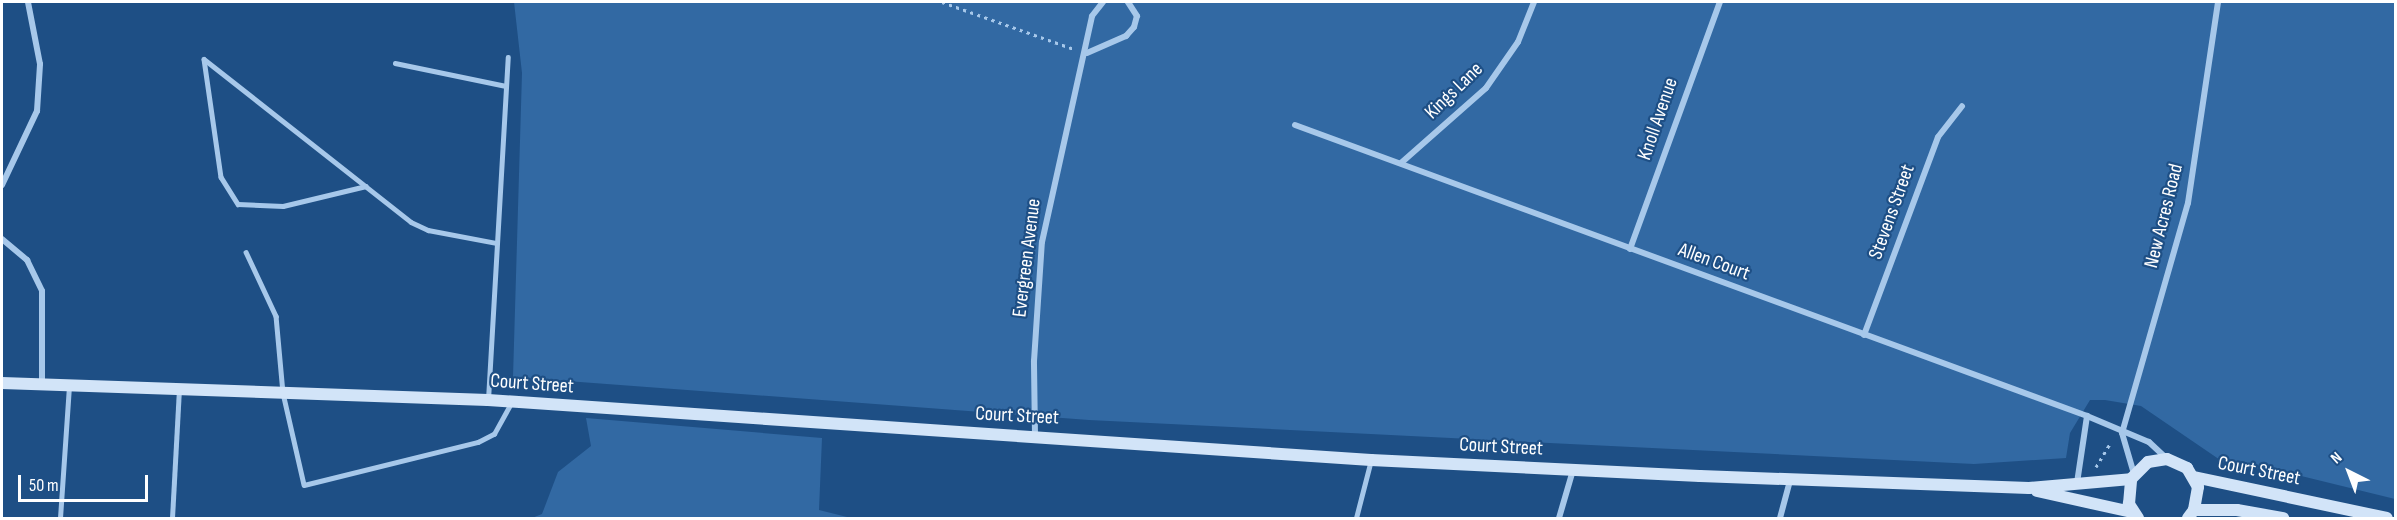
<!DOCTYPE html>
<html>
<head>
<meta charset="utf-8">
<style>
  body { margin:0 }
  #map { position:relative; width:2397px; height:520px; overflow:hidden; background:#1e4f85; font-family:"Sofia Sans Condensed",sans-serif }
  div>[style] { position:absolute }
  .green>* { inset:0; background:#3269a3 }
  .path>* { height:3px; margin-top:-1.5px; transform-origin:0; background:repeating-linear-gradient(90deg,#a7c8ea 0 3px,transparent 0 7.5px) }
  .lane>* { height:4.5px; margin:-2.25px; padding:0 2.25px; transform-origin:2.25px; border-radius:2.25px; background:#a7c8ea }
  .street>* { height:6px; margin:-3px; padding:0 3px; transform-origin:3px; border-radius:3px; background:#a7c8ea }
  .secondary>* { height:12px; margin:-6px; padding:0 6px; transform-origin:6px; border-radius:6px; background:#d2e4f8 }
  span { translate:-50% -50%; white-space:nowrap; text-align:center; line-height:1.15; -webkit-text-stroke:4.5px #1e4f85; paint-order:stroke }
  .street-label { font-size:20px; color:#fff }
  .frame { position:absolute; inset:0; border:3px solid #fff; pointer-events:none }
  .north { position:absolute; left:2319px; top:442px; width:60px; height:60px; -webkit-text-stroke:4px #1e4f85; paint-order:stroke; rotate:318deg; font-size:16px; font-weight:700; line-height:24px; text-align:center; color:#fff }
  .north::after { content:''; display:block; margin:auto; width:21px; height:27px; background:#fff; clip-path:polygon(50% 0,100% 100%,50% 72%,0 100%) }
  .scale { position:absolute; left:18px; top:475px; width:130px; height:27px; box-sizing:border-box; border:3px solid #fff; border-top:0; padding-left:8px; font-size:18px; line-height:21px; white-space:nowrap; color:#fff; -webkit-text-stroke:4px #1e4f85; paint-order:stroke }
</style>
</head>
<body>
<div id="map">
  <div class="green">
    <div style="clip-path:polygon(514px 2px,2395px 2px,2395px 499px,2289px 473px,2226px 464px,2141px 406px,2105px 400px,2090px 400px,2070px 433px,2066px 458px,1974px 464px,1089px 420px,513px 377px,522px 73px)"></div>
    <div style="clip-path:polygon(586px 418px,822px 438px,819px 510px,851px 518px,532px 518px,542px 514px,558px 472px,591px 446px)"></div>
  </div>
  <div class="path">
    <div style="left:942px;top:2px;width:140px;rotate:19.6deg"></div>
    <div style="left:2096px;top:467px;width:27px;rotate:-59deg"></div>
  </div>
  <div class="lane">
    <div style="left:204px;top:59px;width:263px;rotate:38.2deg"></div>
    <div style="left:411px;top:222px;width:19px;rotate:25deg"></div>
    <div style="left:428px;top:230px;width:70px;rotate:10.7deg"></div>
    <div style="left:204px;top:59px;width:119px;rotate:81.8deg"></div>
    <div style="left:221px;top:177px;width:32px;rotate:58deg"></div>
    <div style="left:238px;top:204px;width:45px;rotate:2.5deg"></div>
    <div style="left:283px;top:206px;width:85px;rotate:-13.5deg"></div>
    <div style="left:395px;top:63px;width:113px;rotate:11.7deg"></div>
    <div style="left:246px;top:252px;width:71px;rotate:64.9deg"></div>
    <div style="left:276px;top:316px;width:77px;rotate:84.8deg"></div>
    <div style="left:283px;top:393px;width:94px;rotate:77.1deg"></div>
    <div style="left:304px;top:485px;width:179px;rotate:-13.9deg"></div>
    <div style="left:478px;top:442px;width:18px;rotate:-27deg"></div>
    <div style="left:494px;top:434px;width:33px;rotate:-61deg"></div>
    <div style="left:488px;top:400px;width:343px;rotate:-86.7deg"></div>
    <div style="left:60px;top:518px;width:131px;rotate:-86.1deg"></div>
    <div style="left:172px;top:518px;width:129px;rotate:-86.9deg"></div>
    <div style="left:1356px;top:518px;width:60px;rotate:-75.5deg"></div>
  </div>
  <div class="street">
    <div style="left:1087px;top:53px;width:43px;rotate:-23.6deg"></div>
    <div style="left:1126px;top:36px;width:12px;rotate:-48deg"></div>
    <div style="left:1134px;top:27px;width:11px;rotate:-75deg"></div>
    <div style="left:1137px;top:16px;width:17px;rotate:-123deg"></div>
    <div style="left:1295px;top:125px;width:844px;rotate:20.17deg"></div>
    <div style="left:2087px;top:416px;width:67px;rotate:22.8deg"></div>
    <div style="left:2149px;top:442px;width:23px;rotate:43deg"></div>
    <div style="left:1401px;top:163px;width:113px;rotate:-41.4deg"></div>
    <div style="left:1486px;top:88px;width:56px;rotate:-55.2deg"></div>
    <div style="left:1518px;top:42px;width:43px;rotate:-68.2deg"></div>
    <div style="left:2px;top:185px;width:82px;rotate:-64.7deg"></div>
    <div style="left:37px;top:111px;width:47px;rotate:-86.3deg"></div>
    <div style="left:40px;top:64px;width:63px;rotate:-101deg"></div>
    <div style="left:2px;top:239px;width:33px;rotate:40deg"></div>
    <div style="left:27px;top:260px;width:34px;rotate:64deg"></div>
    <div style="left:42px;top:291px;width:94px;rotate:90deg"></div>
    <div style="left:1630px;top:249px;width:263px;rotate:-70deg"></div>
    <div style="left:1864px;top:335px;width:211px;rotate:-69.5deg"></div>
    <div style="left:1938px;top:137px;width:39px;rotate:-52deg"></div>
    <div style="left:1035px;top:436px;width:75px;rotate:-90.8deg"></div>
    <div style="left:1034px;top:361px;width:119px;rotate:-86.2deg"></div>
    <div style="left:1042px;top:242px;width:231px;rotate:-77.5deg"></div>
    <div style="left:1092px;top:16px;width:18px;rotate:-52deg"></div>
    <div style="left:2134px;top:474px;width:43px;rotate:-106.3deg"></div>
    <div style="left:2122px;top:433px;width:239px;rotate:-74deg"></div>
    <div style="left:2188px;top:203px;width:203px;rotate:-81.5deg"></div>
    <div style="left:2077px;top:483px;width:68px;rotate:-81.5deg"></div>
    <div style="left:1559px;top:518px;width:50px;rotate:-73.7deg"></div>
    <div style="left:1780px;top:518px;width:39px;rotate:-75deg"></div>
  </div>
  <div class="secondary">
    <div style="left:2px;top:383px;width:486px;rotate:2deg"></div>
    <div style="left:488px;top:400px;width:885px;rotate:3.89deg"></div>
    <div style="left:1371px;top:460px;width:329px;rotate:2.8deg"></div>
    <div style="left:1700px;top:476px;width:329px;rotate:2.1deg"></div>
    <div style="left:2029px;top:488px;width:102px;rotate:-5deg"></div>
    <div style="left:2194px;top:477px;width:197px;rotate:12deg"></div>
    <div style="left:2037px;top:491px;width:97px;rotate:12.5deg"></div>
    <div style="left:2194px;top:510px;width:43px"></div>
    <div style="left:2237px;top:510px;width:47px;rotate:9.9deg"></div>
    <div style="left:2138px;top:518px;width:17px;rotate:-123deg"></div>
    <div style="left:2129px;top:504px;width:25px;rotate:-85deg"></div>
    <div style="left:2131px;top:479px;width:24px;rotate:-45deg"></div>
    <div style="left:2148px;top:462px;width:19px;rotate:-9deg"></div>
    <div style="left:2167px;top:459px;width:22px;rotate:24deg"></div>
    <div style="left:2187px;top:468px;width:22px;rotate:60deg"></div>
    <div style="left:2198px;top:487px;width:23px;rotate:100deg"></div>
    <div style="left:2194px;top:510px;width:10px;rotate:127deg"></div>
  </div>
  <div class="street-label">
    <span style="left:1454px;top:91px;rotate:-44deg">Kings Lane</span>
    <span style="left:1658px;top:119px;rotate:-71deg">Knoll Avenue</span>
    <span style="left:1892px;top:212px;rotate:-70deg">Stevens Street</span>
    <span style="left:2164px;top:216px;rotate:-76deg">New Acres Road</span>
    <span style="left:1027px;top:258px;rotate:-83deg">Evergreen Avenue</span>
    <span style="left:1714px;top:262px;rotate:20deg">Allen Court</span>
    <span style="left:532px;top:384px;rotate:4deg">Court Street</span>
    <span style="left:1017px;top:416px;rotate:3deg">Court Street</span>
    <span style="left:1501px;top:447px;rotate:3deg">Court Street</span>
    <span style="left:2259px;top:471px;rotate:11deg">Court Street</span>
  </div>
  <div class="frame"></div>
  <div class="north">N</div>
  <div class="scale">50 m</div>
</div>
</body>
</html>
